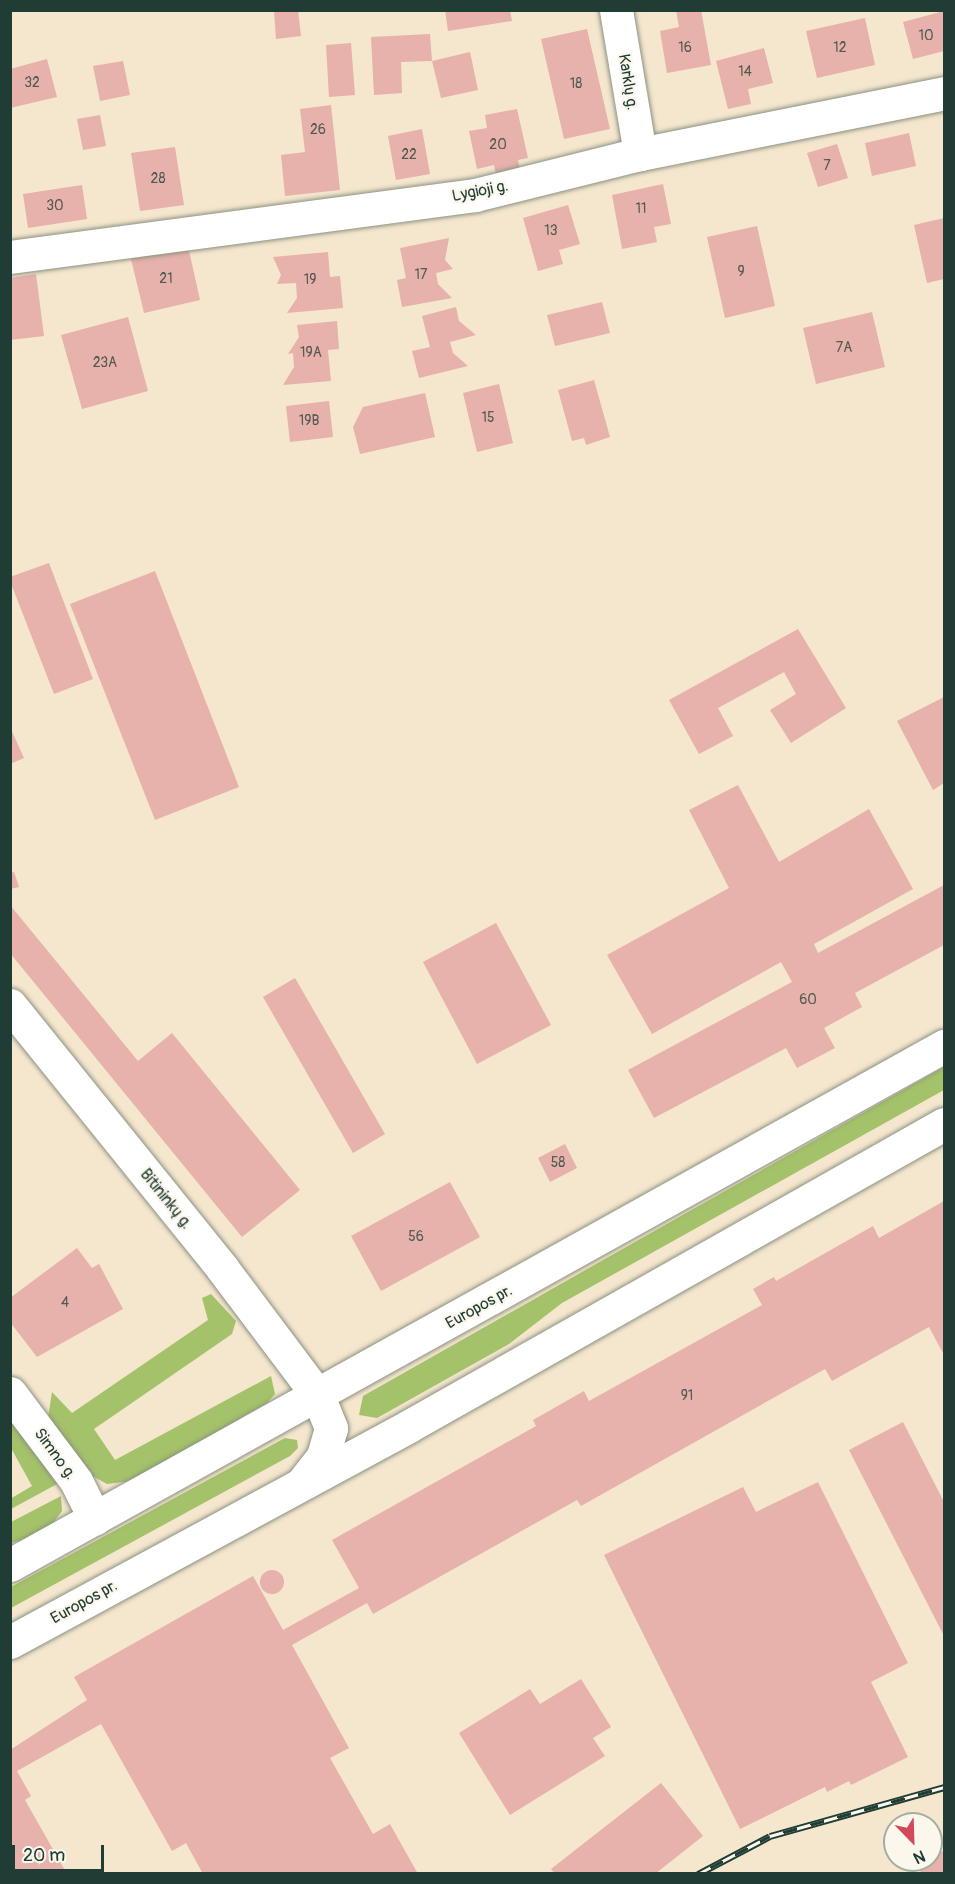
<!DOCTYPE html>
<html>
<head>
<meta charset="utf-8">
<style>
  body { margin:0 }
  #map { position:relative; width:955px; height:1884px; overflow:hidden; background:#f5e6ce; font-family:Pangolin,sans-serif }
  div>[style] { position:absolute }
  .green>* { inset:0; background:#a4c269 }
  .building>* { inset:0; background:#e7b1ac }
  .round { border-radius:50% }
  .roads { filter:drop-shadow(0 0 2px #8a9281) drop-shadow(0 0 2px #8a9281) }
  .street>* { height:33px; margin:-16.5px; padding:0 16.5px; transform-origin:16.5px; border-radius:16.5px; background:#fff }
  .primary>* { height:33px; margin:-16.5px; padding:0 16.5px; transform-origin:16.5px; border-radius:16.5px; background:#fff }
  .rail>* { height:7px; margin-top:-3.5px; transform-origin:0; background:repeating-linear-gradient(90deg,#fbf7ec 0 14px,#1f3d34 0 28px); box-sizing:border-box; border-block:2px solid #1f3d34 }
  span { translate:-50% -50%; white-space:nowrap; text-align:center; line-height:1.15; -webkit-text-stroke:4.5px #fbf7ec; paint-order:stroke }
  .number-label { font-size:14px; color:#515a52 }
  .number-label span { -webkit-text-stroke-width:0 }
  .street-label { font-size:16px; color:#1f3d34 }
  .frame { position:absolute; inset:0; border:12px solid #1f3d34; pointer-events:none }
  .north { position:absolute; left:883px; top:1812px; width:60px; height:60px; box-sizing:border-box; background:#fbf7ec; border:2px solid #a3ada2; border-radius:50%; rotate:157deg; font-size:16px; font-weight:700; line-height:24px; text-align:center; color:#1f3d34 }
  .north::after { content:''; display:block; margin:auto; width:21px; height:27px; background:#d1495b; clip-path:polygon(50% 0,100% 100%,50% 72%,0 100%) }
  .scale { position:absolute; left:12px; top:1845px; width:92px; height:27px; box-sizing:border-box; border:3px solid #1f3d34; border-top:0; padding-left:8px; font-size:18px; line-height:21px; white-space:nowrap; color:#1f3d34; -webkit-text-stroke:4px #fbf7ec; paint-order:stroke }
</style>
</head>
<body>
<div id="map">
  <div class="green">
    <div style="clip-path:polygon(944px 1067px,944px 1090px,562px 1303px,509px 1344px,377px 1418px,359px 1415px,363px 1396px)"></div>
    <div style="clip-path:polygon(211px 1294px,236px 1321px,232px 1334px,94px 1429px,115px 1460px,271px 1376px,275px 1394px,267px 1403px,131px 1481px,107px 1484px,89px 1474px,48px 1418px,52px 1392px,72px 1413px,208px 1320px,202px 1298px)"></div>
    <div style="clip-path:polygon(11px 1415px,59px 1483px,11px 1509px,10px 1499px,32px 1486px,11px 1448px)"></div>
    <div style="clip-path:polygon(285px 1438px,297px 1440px,298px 1448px,290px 1456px,11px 1608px,11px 1587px)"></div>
    <div style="clip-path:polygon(61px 1496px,62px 1511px,51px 1526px,42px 1534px,11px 1543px,11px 1522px)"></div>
  </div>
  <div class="building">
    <div style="clip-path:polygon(274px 10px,298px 10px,301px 36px,276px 39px)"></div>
    <div style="clip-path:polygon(445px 10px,510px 10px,512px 21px,448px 31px)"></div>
    <div style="clip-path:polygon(676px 10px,701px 10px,711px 65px,667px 73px,660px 31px,679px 27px)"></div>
    <div style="clip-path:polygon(944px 11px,944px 51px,913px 59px,903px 22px)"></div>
    <div style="clip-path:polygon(865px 18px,875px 65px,817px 78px,806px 31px)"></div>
    <div style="clip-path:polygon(587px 29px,610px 129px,564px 139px,541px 39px)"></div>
    <div style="clip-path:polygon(430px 34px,432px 61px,401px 62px,402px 93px,374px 95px,371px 37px)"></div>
    <div style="clip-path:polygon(351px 43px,355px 95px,329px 97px,326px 45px)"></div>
    <div style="clip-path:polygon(764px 48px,773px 83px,748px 89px,751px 104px,728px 109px,716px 61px)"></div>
    <div style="clip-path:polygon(470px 52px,478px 90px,441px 98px,432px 61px)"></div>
    <div style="clip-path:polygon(47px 59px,57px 97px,10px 108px,10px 69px)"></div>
    <div style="clip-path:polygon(123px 61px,130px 95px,100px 101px,93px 66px)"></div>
    <div style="clip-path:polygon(331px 105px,340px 190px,285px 196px,281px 155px,305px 152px,300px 109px)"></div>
    <div style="clip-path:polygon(517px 109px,528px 158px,518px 160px,520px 169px,496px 174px,494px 165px,477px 169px,469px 131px,487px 128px,485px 115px)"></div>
    <div style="clip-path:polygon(100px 115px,106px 146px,83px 150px,77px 119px)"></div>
    <div style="clip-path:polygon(422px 129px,430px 174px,396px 180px,388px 136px)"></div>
    <div style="clip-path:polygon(909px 133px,916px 166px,872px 176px,865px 143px)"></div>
    <div style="clip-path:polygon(837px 144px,848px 178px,818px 187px,807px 153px)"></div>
    <div style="clip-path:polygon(175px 147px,184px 205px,140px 211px,131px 153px)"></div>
    <div style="clip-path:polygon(663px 184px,671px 224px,654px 227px,657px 242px,622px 249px,612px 195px)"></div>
    <div style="clip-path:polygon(82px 185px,87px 219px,28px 228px,23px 194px)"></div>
    <div style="clip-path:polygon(568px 205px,580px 244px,559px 250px,563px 264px,538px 271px,523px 218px)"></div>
    <div style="clip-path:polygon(944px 218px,944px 279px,927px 283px,914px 225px)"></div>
    <div style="clip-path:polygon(757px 226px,775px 306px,725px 318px,707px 237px)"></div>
    <div style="clip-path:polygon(449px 238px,445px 260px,453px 269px,436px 273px,438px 284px,452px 298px,402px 307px,397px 280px,406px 278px,400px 248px)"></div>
    <div style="clip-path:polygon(188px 246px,200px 300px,144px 313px,131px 259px)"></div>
    <div style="clip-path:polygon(328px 252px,330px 277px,340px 276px,343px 308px,287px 313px,297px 298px,296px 283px,277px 284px,281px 275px,273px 257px)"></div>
    <div style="clip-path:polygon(36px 274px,44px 336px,10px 340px,10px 278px)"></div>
    <div style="clip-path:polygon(602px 302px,610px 333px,555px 346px,547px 315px)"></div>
    <div style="clip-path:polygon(456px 307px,459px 321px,476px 335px,450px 342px,453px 353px,468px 366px,419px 378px,412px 351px,430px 347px,422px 316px)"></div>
    <div style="clip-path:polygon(872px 312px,885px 367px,816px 384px,803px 328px)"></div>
    <div style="clip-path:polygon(128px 317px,148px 391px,82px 409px,61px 335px)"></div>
    <div style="clip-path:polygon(337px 321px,339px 349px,328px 350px,331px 381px,283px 385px,294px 367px,293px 353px,288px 354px,299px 337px,297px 325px)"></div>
    <div style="clip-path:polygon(594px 380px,610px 437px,586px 445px,584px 438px,572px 441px,558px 390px)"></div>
    <div style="clip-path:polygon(499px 384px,513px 443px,477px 452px,463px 393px)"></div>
    <div style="clip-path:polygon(425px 393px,435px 437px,360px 454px,353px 427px,363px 407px)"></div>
    <div style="clip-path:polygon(329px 401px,333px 437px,290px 442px,286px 406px)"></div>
    <div style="clip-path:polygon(49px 563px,93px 679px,54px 694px,10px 581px,10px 577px)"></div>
    <div style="clip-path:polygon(155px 571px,239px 787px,155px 820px,70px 604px)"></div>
    <div style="clip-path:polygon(798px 629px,846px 708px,791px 743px,770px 710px,796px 694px,784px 672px,718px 708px,733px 736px,699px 754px,669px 700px)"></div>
    <div style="clip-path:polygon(944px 697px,944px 783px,933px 790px,897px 721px)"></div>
    <div style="clip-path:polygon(10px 727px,24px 758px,10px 764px)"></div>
    <div style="clip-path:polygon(738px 785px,779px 862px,869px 809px,913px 889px,814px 944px,818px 953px,944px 885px,944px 945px,855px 993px,862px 1007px,824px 1028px,835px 1048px,797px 1068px,786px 1048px,654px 1118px,628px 1070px,792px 982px,781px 962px,652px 1034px,607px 955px,729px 888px,689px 810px)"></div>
    <div style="clip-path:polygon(14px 872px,19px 887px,10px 889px,10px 873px)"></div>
    <div style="clip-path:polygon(10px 905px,138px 1061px,172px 1033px,300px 1190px,242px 1237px,10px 953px)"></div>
    <div style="clip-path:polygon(496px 923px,551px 1025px,477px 1064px,423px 962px)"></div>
    <div style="clip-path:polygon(295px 978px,385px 1134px,353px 1153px,263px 997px)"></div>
    <div style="clip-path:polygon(565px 1144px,577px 1168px,550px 1182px,538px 1158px)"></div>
    <div style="clip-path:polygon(450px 1182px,480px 1237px,381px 1291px,351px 1236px)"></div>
    <div style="clip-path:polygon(944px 1201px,944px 1355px,929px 1327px,832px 1381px,825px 1369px,581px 1506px,577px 1500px,373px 1614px,367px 1603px,292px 1645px,349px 1748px,330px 1758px,373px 1834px,390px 1824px,418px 1874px,203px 1874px,186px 1843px,172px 1851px,101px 1724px,17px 1771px,31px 1796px,25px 1800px,67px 1874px,10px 1874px,10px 1750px,87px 1700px,74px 1677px,253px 1576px,283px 1630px,359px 1588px,332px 1540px,536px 1426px,533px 1420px,584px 1391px,589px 1401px,762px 1305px,753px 1289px,774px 1277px,776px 1281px,873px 1226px,879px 1238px)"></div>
    <div style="clip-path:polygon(77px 1248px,92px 1268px,99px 1264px,123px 1309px,37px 1357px,10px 1322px,10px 1298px)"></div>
    <div style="clip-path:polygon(903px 1422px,944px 1502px,944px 1636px,849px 1450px)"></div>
    <div style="clip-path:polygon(818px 1482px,908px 1663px,871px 1682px,908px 1757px,851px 1785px,849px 1781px,827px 1792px,825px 1787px,740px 1829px,604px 1555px,743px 1487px,756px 1512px)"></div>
    <div class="round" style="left:260px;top:1570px;width:24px;height:24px"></div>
    <div style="clip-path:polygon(581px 1679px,611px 1727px,593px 1738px,605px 1756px,510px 1815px,459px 1733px,530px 1689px,540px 1704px)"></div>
    <div style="clip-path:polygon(661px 1783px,703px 1836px,655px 1874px,555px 1874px,551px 1869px)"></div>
    <div style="clip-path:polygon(931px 1848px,944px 1852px,944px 1874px,920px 1874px,923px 1860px,931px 1860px)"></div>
  </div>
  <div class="roads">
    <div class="street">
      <div style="left:616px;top:10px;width:146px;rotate:80.5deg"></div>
      <div style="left:10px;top:257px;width:469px;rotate:-7.6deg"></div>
      <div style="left:475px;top:195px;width:170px;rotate:-14deg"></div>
      <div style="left:640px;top:154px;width:310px;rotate:-11.3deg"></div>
      <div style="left:10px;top:1005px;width:338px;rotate:51.1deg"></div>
      <div style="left:222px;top:1268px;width:160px;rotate:53.1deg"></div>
      <div style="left:10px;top:1393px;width:110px;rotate:53.1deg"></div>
      <div style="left:76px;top:1481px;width:42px;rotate:63.4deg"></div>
    </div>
    <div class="primary">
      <div style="left:303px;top:1482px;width:33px;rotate:-52deg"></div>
      <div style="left:323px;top:1456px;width:29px;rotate:-74deg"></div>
      <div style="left:331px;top:1428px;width:35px;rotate:-112deg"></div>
      <div style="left:10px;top:1565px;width:1069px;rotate:-29.06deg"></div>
      <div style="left:10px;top:1642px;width:454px;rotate:-28.4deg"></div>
      <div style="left:409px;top:1426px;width:614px;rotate:-29.44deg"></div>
    </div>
  </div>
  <div class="rail">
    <div style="left:698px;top:1874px;width:81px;rotate:-27.8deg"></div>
    <div style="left:770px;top:1836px;width:181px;rotate:-15.7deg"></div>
  </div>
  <div class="number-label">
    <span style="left:926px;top:36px">10</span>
    <span style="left:685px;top:48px">16</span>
    <span style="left:840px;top:48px">12</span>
    <span style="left:745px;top:72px">14</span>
    <span style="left:32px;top:83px">32</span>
    <span style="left:576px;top:84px">18</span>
    <span style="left:318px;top:130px">26</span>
    <span style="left:498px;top:145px">20</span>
    <span style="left:409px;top:155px">22</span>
    <span style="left:827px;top:166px">7</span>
    <span style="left:158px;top:179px">28</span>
    <span style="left:55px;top:206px">30</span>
    <span style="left:641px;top:209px">11</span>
    <span style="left:551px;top:231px">13</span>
    <span style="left:741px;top:272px">9</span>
    <span style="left:421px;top:275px">17</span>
    <span style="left:166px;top:279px">21</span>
    <span style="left:310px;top:280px">19</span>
    <span style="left:844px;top:348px">7A</span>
    <span style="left:311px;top:353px">19A</span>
    <span style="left:105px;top:363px">23A</span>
    <span style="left:488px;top:418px">15</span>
    <span style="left:309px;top:421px">19B</span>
    <span style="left:808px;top:1000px">60</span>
    <span style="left:558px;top:1163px">58</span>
    <span style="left:416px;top:1237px">56</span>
    <span style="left:65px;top:1303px">4</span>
    <span style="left:687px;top:1396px">91</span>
  </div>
  <div class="street-label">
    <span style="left:628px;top:82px;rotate:81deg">Karklų g.</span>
    <span style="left:480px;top:191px;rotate:-11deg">Lygioji g.</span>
    <span style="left:166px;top:1199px;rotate:51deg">Bitininkų g.</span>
    <span style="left:479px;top:1307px;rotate:-29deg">Europos pr.</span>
    <span style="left:55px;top:1454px;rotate:54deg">Simno g.</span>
    <span style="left:84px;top:1602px;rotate:-29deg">Europos pr.</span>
  </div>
  <div class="frame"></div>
  <div class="north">N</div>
  <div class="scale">20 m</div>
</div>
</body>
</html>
